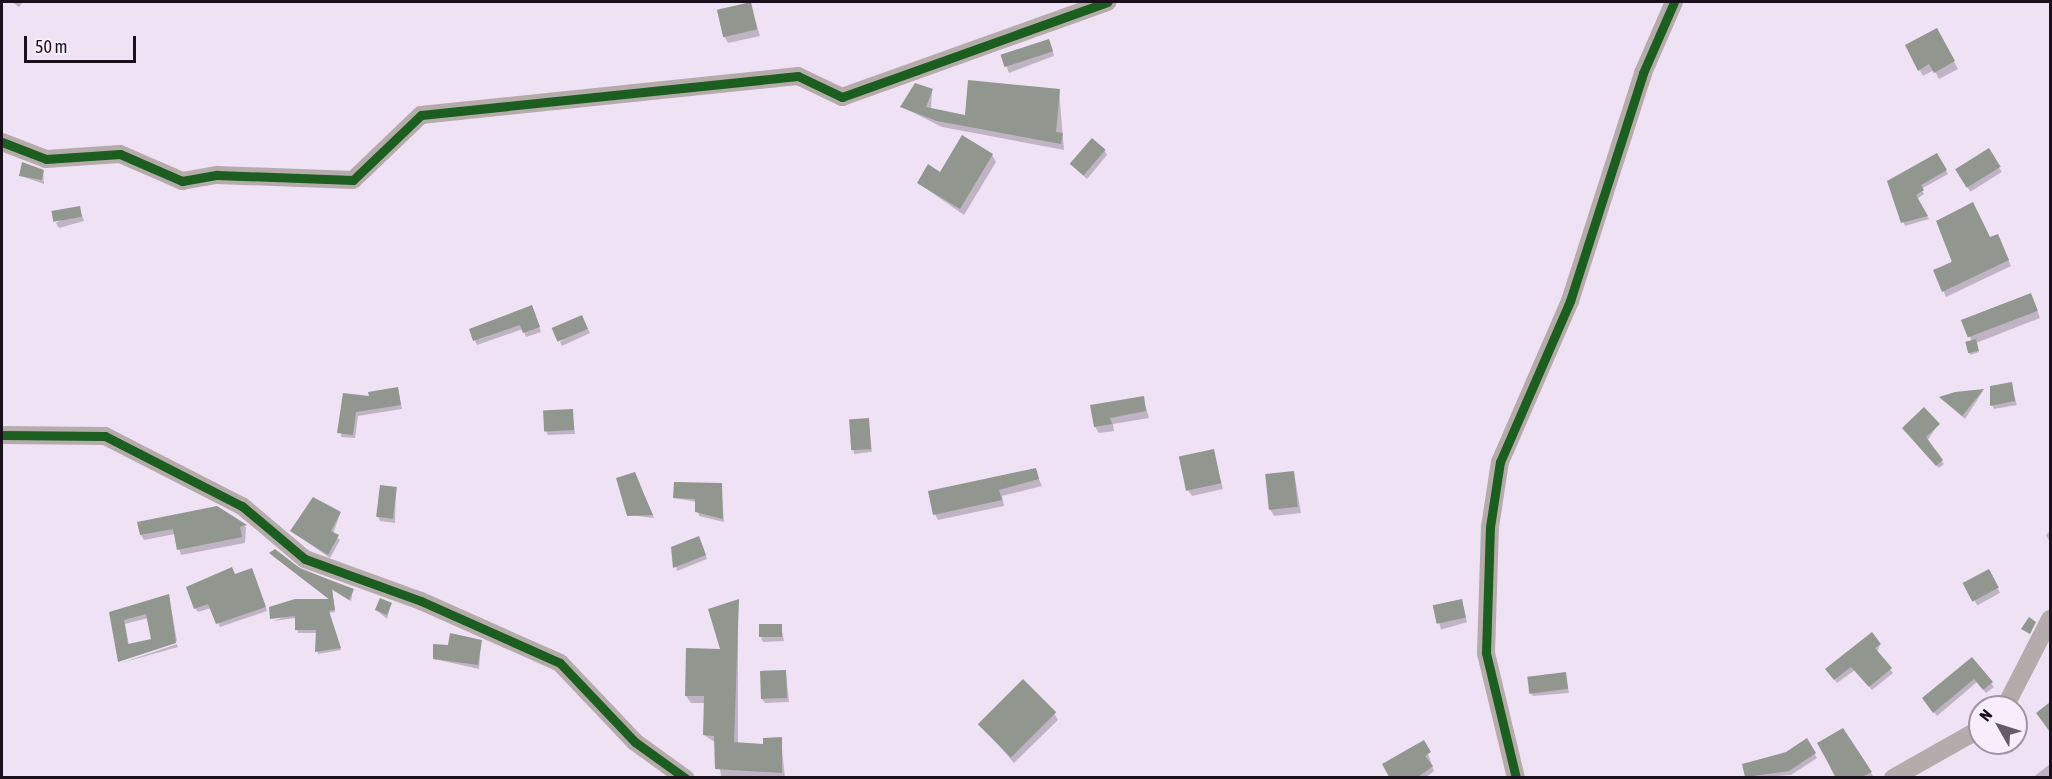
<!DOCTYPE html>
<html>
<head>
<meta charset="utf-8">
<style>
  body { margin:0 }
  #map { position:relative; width:2052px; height:779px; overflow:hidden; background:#f0e2f5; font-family:"Asap Condensed",sans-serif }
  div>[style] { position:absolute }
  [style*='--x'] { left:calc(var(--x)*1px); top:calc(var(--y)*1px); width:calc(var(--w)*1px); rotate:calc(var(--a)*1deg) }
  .shadow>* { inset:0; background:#0003; transform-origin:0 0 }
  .building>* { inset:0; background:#91968e; transform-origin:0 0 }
  .tertiary>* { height:18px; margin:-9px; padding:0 9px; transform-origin:9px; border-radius:9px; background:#b5abaa }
  .cycleway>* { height:9px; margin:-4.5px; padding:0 4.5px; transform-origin:4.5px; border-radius:4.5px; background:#1b5e20 }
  span { translate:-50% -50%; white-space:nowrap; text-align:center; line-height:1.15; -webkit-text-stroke:6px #f8edfb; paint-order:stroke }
  .frame { position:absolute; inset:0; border:3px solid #19101c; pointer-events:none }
  .north { position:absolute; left:1968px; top:695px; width:60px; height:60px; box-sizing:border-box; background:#f8edfb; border:2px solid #9f95a2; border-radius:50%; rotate:309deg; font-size:16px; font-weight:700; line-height:24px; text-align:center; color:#19101c }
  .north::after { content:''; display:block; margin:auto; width:21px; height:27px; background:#645a68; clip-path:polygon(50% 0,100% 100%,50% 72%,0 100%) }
  .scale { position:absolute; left:24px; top:36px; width:112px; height:27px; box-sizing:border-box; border:3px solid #19101c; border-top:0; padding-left:8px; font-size:18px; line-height:21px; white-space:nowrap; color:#19101c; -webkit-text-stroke:4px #f8edfb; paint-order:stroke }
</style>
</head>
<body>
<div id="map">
  <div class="shadow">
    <i style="clip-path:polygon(12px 2px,23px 2px,19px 7px)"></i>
    <i style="clip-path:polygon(750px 3px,760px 36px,728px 43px,724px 36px)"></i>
    <i style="clip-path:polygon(1937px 30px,1958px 69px,1939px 79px,1934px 70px,1923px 76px,1907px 46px)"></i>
    <i style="clip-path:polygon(1051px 45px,1054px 56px,1009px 73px,1003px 58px)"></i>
    <i style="clip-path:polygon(1059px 90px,1064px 150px,942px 127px,902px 107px,932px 91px,931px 110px,966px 116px)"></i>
    <i style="left:1988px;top:150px;width:26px;height:37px;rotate:58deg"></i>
    <i style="clip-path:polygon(1105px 151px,1107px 155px,1087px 179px,1072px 165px)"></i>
    <i style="clip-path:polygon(992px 155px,996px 162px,964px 215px,918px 183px)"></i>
    <i style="clip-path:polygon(1937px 155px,1948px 174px,1921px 189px,1924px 194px,1917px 199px,1929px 219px,1905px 226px,1889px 182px)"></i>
    <i style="clip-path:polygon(43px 171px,44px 184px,21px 176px)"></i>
    <i style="clip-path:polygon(79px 208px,84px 221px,59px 228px,56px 223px)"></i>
    <i style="clip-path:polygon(1990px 239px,2000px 241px,2011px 266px,1946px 297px,1935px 271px)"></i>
    <i style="clip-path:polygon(2034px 301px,2040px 318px,1976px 343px,1979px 352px,1970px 355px,1972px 342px,1963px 321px)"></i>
    <i style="clip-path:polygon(534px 311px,541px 332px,526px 337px,523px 329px,477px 345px,475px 341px,471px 330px)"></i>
    <i style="clip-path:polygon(584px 321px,590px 333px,562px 346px,560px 342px)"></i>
    <i style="clip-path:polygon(2011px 384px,2017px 405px,1994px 409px,1992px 405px)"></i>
    <i style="clip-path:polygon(398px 389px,402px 409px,358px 416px,355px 438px,341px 437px,344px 395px,370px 398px)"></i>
    <i style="clip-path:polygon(1983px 391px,1965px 419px,1941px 398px,1955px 394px)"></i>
    <i style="clip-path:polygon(1143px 397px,1149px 418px,1113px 424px,1114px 431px,1099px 433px,1095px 427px)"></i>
    <i style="clip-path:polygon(572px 410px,575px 434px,548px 435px,546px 431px)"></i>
    <i style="left:868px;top:420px;width:32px;height:18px;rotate:83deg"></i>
    <i style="clip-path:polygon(1938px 425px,1927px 441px,1944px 464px,1939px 468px,1906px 432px)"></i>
    <i style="clip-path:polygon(1213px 451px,1223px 489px,1192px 496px,1188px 490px)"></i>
    <i style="clip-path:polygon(1035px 470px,1042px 486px,1002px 496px,1004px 506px,938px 520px,935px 514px)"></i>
    <i style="clip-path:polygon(1294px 473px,1301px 513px,1274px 516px,1270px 509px)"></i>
    <i style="clip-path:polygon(636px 478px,654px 518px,629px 515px)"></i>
    <i style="clip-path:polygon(721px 485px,724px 522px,699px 516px,697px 502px,675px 498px)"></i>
    <i style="clip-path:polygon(396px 488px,395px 523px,380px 521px,378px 517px)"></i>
    <i style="clip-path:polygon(217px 508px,246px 527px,245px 543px,181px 555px,175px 534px,144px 540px,141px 535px)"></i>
    <i style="clip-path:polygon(340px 514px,333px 534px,340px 540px,330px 558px,291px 531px)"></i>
    <i style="clip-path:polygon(2050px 531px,2050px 542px,2046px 535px)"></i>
    <i style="clip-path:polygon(701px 542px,707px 559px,677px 571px,673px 548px)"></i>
    <i style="clip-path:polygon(273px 556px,353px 590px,351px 601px,332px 590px,335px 612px,329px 613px,341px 650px,318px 654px,317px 633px,298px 633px,296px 618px,273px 621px,331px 601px)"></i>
    <i style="left:1988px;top:571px;width:25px;height:26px;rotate:61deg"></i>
    <i style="clip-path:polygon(254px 574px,267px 611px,220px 627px,211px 608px,198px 612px,195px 608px,235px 576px)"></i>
    <i style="clip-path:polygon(evenodd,169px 595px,177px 641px,120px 660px,111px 613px,169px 595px,148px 618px,153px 640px,129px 645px,125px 624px,148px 618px)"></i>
    <i style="clip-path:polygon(738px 601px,738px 744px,764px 746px,781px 739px,785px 778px,721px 776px,716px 743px,704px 735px,705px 703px,691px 703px,686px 696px,722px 650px)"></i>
    <i style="left:1461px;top:601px;width:22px;height:27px;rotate:74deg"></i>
    <i style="clip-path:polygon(391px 604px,387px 619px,375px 609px)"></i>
    <i style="clip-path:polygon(781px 625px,784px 641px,763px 642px,761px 638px)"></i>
    <i style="clip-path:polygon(481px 642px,479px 669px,434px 659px,450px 646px)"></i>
    <i style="clip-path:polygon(177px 644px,178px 647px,121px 663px)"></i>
    <i style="clip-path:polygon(1880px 644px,1877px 653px,1893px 673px,1872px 690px,1855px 670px,1837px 683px,1830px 673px)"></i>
    <i style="clip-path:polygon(1972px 659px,1994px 687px,1986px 693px,1977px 682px,1937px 716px,1928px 705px)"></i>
    <i style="clip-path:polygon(786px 672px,789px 702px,765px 703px,762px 699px)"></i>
    <i style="clip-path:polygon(1565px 674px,1569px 693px,1533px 696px,1530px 692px)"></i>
    <i style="clip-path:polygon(1054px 713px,1058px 720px,1014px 763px,980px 724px)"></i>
    <i style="clip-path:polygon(1843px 730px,1873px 776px,1835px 778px,1819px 743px)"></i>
    <i style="clip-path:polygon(1806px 740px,1817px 758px,1791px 775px,1747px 778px,1744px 765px,1787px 753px)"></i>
    <i style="clip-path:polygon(1424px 742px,1434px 771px,1425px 778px,1391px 778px,1384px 764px)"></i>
    <i style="clip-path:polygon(2050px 764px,2050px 778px,2032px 778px)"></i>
  </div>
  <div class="building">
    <i style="left:751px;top:2px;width:28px;height:35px;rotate:77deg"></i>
    <i style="clip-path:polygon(1937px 28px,1955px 61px,1934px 73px,1929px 64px,1918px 71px,1905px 45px)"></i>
    <i style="left:1049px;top:39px;width:13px;height:51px;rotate:72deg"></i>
    <i style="clip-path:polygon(968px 80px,1060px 89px,1056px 132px,1063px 133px,1061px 144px,937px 121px,900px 107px,915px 83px,933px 89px,926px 107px,965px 115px)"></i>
    <i style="clip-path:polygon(962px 135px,993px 154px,960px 209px,917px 183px,928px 164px,940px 172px)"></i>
    <i style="left:1092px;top:138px;width:18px;height:34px;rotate:41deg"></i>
    <i style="left:1989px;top:148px;width:22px;height:40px;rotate:58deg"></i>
    <i style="clip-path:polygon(1937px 153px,1947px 170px,1921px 185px,1924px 190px,1916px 195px,1928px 216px,1901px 223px,1887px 181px)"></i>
    <i style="clip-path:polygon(22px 162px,44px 170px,42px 180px,19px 176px)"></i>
    <i style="clip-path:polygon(1973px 202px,1990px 237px,1998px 234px,2009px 260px,1942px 292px,1933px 270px,1952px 262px,1936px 221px)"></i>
    <i style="left:80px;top:206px;width:11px;height:29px;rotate:80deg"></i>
    <i style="left:2031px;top:293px;width:19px;height:75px;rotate:69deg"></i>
    <i style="clip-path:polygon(532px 305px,540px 327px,523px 333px,520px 325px,473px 341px,469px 329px)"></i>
    <i style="left:582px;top:315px;width:15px;height:33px;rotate:67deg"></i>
    <i style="left:1976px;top:339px;width:12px;height:11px;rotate:76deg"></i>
    <i style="clip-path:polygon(2012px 382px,2015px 401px,1990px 406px,1990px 386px)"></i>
    <i style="clip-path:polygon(398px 387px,401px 405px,356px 412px,353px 435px,337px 433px,343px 393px,369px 396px,368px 392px)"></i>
    <i style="clip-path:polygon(1984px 389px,1962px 416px,1939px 397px,1955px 392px)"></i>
    <i style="clip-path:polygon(1144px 396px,1146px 411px,1110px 418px,1112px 424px,1094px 427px,1090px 405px)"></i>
    <i style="clip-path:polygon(1924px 407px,1940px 424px,1926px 437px,1943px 460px,1936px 466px,1902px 428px)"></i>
    <i style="left:573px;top:409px;width:21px;height:30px;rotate:87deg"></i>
    <i style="left:869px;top:418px;width:31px;height:20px;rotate:86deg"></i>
    <i style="left:1214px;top:449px;width:35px;height:36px;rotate:78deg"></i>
    <i style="clip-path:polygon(1036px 468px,1039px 479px,999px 490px,1002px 500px,933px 515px,928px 491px)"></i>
    <i style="left:1294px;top:471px;width:36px;height:29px;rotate:84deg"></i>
    <i style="clip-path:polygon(635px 472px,644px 494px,653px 515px,627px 516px,616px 478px)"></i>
    <i style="clip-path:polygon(674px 482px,722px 483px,723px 519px,695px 512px,695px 499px,673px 498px)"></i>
    <i style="left:380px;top:485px;width:17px;height:32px;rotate:7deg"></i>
    <i style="clip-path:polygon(313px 497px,341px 512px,331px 531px,339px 535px,328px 555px,290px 531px)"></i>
    <i style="clip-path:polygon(217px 506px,247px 525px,240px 527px,242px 537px,177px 550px,173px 529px,140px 535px,137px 522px)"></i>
    <i style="clip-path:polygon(699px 536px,706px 555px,673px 568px,671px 547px)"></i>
    <i style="clip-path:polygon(275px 549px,301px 569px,354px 589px,349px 600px,332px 589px,335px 610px,329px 611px,341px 648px,315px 652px,316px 630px,295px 630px,295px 616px,270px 619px,269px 607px,295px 599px,329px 599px,269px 553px)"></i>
    <i style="clip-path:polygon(232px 567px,235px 574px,252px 568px,266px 607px,216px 624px,208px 604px,194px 609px,186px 587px)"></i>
    <i style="left:1989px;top:569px;width:21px;height:30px;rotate:62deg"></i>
    <i style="clip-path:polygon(evenodd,169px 594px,176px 643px,118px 662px,109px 612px,169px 594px,146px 614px,151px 639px,128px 644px,124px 620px,146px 614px)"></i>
    <i style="left:380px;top:598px;width:13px;height:13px;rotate:23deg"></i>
    <i style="clip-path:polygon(739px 599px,734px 742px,763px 744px,763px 738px,782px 737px,782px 773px,715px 769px,714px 736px,703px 735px,704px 696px,685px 696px,686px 648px,720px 649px,708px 609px)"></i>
    <i style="left:1462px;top:599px;width:19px;height:30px;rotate:78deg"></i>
    <i style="clip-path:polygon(2029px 617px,2036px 622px,2030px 634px,2021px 629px)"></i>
    <i style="left:782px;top:624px;width:13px;height:23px;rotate:90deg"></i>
    <i style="clip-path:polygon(1872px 632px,1881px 644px,1875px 648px,1892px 668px,1869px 687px,1851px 667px,1834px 680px,1825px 669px)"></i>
    <i style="clip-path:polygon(450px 633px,482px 640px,478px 665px,433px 659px,433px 644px,448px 645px)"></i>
    <i style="clip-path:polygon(1972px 657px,1993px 682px,1983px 690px,1974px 679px,1933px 713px,1922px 698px)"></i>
    <i style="left:786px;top:670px;width:28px;height:26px;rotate:88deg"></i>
    <i style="left:1566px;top:672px;width:17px;height:39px;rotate:83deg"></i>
    <i style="left:1023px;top:679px;width:47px;height:64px;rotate:45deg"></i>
    <i style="clip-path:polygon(2050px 702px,2050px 732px,2036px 713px)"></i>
    <i style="clip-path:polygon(1843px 728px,1872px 772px,1862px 777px,1836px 777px,1817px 743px)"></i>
    <i style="clip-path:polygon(1807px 738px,1816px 753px,1789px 771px,1745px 777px,1742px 764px,1786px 752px)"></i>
    <i style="clip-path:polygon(1424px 740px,1431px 752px,1425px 756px,1433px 766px,1418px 777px,1389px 777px,1382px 764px)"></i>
  </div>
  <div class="tertiary">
    <i style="--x:2;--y:142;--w:47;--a:21.1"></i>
    <i style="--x:46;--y:159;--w:74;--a:-3.9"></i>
    <i style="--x:120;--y:154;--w:68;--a:23.5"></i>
    <i style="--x:182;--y:181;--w:36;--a:-10"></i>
    <i style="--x:217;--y:175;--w:136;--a:2.1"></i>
    <i style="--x:353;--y:180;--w:94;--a:-43.7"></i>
    <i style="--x:421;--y:115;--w:379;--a:-5.9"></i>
    <i style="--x:798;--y:76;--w:49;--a:25.5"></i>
    <i style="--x:842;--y:97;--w:282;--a:-19.7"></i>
    <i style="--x:2;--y:435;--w:103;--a:0.6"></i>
    <i style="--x:105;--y:436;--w:154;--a:27.1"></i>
    <i style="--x:242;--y:506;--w:82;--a:40.1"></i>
    <i style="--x:305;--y:559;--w:123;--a:19.9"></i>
    <i style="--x:421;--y:601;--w:152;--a:24"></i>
    <i style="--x:560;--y:663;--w:109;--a:46.5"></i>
    <i style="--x:635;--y:742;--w:62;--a:35.8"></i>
    <i style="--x:2005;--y:707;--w:99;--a:-62.9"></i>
    <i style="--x:1516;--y:778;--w:129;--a:-103.5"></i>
    <i style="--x:1486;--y:653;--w:126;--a:-88.2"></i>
    <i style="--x:1490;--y:527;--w:66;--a:-81.3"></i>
    <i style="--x:1500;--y:462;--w:176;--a:-66.5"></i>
    <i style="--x:1570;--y:301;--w:239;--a:-72.2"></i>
    <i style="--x:1643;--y:73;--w:77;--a:-66.4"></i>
    <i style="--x:1893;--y:778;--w:100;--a:-29.4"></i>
  </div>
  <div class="cycleway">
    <i style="--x:2;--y:142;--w:47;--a:21.1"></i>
    <i style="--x:46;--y:159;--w:74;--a:-3.9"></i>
    <i style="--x:120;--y:154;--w:68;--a:23.5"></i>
    <i style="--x:182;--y:181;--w:36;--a:-10"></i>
    <i style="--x:217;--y:175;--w:136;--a:2.1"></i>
    <i style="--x:353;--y:180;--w:94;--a:-43.7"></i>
    <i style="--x:421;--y:115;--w:379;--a:-5.9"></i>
    <i style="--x:798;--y:76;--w:49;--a:25.5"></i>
    <i style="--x:842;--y:97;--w:282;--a:-19.7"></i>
    <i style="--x:2;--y:435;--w:103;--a:0.6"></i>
    <i style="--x:105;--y:436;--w:154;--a:27.1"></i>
    <i style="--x:242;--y:506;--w:82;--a:40.1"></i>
    <i style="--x:305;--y:559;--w:123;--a:19.9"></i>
    <i style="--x:421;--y:601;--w:152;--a:24"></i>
    <i style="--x:560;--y:663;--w:109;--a:46.5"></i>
    <i style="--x:635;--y:742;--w:62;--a:35.8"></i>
    <i style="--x:1516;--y:778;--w:129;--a:-103.5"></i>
    <i style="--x:1486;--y:653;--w:126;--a:-88.2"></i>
    <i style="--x:1490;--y:527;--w:66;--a:-81.3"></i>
    <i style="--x:1500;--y:462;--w:176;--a:-66.5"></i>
    <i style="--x:1570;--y:301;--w:239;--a:-72.2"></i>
    <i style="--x:1643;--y:73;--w:77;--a:-66.4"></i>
  </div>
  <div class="frame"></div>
  <div class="north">N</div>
  <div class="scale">50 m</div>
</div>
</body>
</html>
